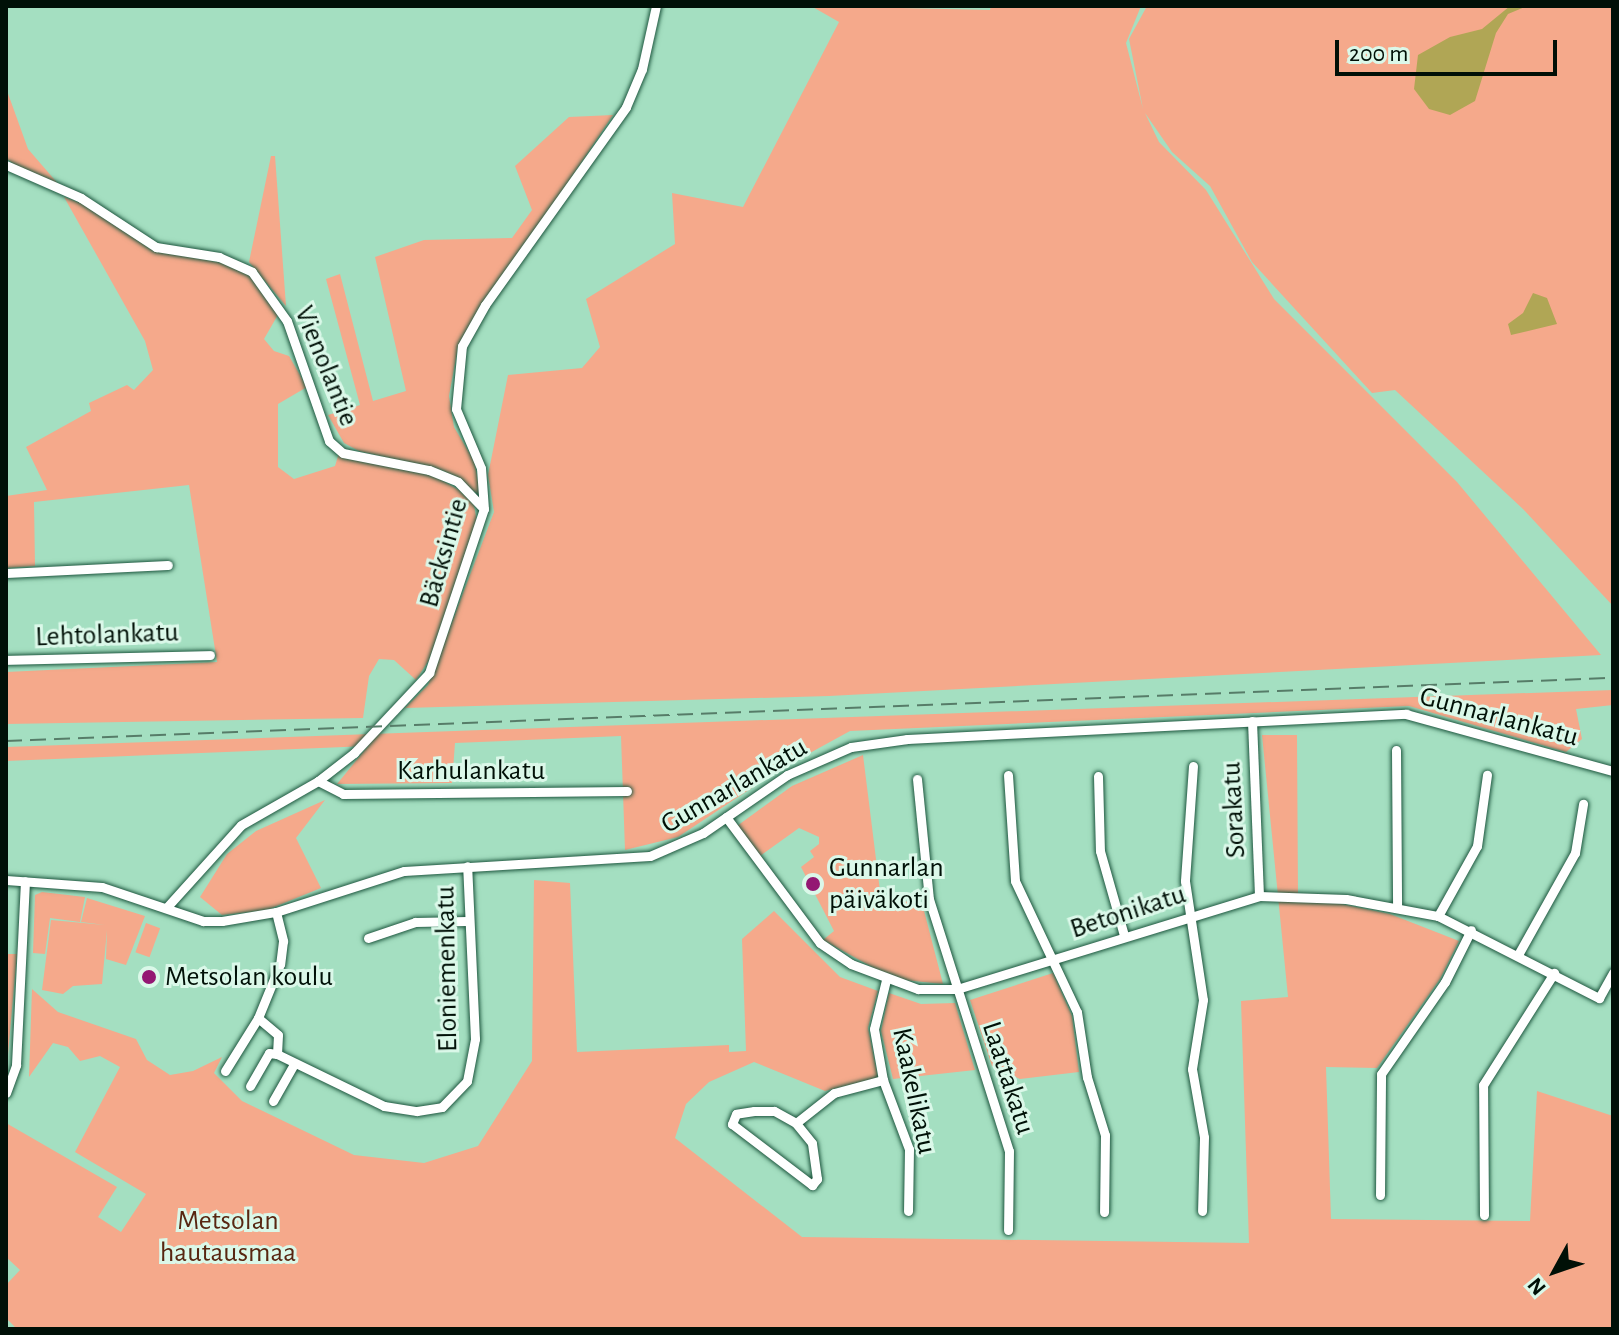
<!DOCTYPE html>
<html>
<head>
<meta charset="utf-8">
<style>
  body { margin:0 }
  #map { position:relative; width:1619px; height:1335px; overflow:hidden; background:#a4dfc1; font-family:"Alegreya Sans",sans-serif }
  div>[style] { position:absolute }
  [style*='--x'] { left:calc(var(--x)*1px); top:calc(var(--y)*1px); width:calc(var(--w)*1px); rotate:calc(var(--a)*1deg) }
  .green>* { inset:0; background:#f5a98b; transform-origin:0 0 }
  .water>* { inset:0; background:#b0a655 }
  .roads { filter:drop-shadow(0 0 2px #1e573f) drop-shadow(0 0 2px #1e573f) }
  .minor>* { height:9px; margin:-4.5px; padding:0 4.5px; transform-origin:4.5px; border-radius:4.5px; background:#fff }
  .rail>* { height:2px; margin-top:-1px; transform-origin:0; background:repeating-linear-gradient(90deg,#567c68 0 16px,transparent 0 24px) }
  .dots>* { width:22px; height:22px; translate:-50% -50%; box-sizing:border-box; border:4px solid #dbf8e9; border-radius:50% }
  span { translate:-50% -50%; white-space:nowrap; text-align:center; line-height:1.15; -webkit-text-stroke:6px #dbf8e9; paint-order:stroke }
  .street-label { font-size:28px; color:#001007 }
  .poi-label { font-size:28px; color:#001007 }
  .left { translate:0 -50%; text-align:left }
  .park-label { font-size:28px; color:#582611 }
  .frame { position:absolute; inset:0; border:8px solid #001007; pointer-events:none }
  .north { position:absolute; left:1515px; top:1231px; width:80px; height:80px; -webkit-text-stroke:6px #dbf8e9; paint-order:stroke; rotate:230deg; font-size:22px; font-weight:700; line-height:32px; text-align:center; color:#001007 }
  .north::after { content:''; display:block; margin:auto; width:28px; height:36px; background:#001007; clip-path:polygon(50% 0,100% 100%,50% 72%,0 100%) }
  .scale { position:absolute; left:1335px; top:40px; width:222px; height:36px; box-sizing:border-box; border:4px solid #001007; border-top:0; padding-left:10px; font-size:24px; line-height:28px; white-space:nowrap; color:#001007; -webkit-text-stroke:6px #dbf8e9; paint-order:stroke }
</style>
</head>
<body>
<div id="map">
  <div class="green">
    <i style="clip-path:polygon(811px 6px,990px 10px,991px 6px,1141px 6px,1126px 43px,1143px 109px,1129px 39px,1147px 6px,1613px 6px,1613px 606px,1523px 509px,1395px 390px,1372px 393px,1252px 262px,1210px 186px,1172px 152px,1145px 113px,1159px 142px,1206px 190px,1274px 299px,1457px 482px,1601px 655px,829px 696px,405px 708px,428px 685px,494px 512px,488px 475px,508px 375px,582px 368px,600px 347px,586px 299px,675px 244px,672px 193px,743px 207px,839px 22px)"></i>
    <i style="clip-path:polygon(6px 88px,28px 149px,60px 186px,25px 173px,6px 158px)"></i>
    <i style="clip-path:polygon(613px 115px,458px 347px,449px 396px,454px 427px,474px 461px,481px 496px,444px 471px,359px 451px,344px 443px,328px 415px,360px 405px,326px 279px,340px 274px,373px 401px,406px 391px,375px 257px,424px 240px,512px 238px,532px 210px,515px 166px,569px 117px)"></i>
    <i style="clip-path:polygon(271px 156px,275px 156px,286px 306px,249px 262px)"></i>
    <i style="clip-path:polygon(64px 197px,86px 205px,152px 250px,222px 263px,252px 276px,279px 313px,264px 339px,274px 351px,289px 356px,307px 387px,278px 404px,278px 467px,294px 479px,335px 466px,339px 453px,429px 473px,459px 490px,474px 505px,477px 522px,429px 660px,416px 680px,394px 660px,379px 659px,369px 676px,363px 718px,6px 724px,6px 672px,217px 662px,189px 485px,34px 502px,35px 566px,6px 568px,6px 496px,47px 490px,26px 447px,91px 411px,89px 403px,127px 385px,134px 390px,153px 370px,145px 341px)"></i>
    <i style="clip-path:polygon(1613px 690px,1613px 705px,1576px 709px,1582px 739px,1566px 752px,1409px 706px,850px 731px,777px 771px,678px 837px,625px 850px,621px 736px,455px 743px,452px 783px,337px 784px,368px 746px,6px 761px,6px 747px)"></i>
    <i style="clip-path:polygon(1262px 735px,1297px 735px,1298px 895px,1390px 914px,1459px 941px,1440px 979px,1377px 1068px,1326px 1067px,1331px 1219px,1530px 1221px,1537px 1091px,1613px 1116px,1613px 1329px,17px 1329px,6px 1318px,6px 1285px,20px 1270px,6px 1257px,6px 1123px,117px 1187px,98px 1217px,121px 1232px,146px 1194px,75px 1152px,120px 1067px,100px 1056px,80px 1061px,68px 1047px,53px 1043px,29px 1077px,32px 989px,58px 1012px,136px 1039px,147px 1060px,170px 1075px,193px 1071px,222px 1057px,214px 1073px,242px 1101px,354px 1155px,424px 1163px,478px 1146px,532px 1061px,534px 880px,570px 883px,577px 1052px,729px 1045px,729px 1052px,746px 1051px,742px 939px,774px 911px,840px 977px,878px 991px,868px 1028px,878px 1078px,825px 1091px,754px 1062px,709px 1082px,686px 1104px,675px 1138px,802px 1237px,1249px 1243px,1241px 1001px,1288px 997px)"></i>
    <i style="clip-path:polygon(863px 755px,881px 899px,922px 903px,943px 984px,894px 979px,823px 940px,834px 931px,801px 867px,814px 857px,810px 851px,819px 844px,819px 837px,799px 828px,760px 856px,737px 826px,792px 786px)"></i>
    <i style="clip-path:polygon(325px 800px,296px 838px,321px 888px,267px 910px,222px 915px,200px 897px,227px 854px,256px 831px)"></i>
    <i style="clip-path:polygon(42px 892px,85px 897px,80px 922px,50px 918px,45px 954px,33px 953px,35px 895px)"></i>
    <i style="clip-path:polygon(87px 898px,145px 916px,126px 965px,106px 959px,107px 930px,102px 984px,73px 986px,63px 994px,42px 990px,51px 920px,105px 925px,81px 922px)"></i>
    <i style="left:146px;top:923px;width:15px;height:31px;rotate:20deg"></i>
    <i style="clip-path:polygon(6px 954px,17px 954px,6px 1077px)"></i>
    <i style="clip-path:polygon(1053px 973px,1072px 1016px,1079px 1072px,1020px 1079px,992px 1066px,970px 1000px)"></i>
    <i style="clip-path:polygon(889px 993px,921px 1004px,955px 1003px,975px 1070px,893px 1079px,881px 1031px)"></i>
  </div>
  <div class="water">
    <i style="clip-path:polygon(1510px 6px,1527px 6px,1508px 14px,1496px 33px,1475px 101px,1450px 115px,1429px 109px,1414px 89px,1418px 55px,1450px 37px,1482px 29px)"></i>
    <i style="clip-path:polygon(1533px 293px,1547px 298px,1557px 324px,1511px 335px,1508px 324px,1523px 313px)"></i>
  </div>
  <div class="roads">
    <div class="minor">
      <i style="--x:6;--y:165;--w:82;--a:23.7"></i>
      <i style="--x:81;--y:198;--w:90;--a:33.2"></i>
      <i style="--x:156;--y:247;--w:64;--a:9"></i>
      <i style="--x:219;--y:257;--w:36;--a:24"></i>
      <i style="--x:252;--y:272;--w:60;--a:54.5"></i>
      <i style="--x:287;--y:321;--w:127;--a:70.7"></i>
      <i style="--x:329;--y:441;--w:18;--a:41"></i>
      <i style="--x:343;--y:453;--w:88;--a:11.2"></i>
      <i style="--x:429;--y:470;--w:31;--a:22"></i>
      <i style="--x:458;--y:482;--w:37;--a:46"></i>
      <i style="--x:6;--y:573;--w:162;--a:-2.8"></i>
      <i style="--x:6;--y:660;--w:204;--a:-1.4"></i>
      <i style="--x:1252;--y:721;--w:175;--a:87.7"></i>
      <i style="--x:1396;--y:750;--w:155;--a:89.6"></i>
      <i style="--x:1193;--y:766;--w:115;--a:94"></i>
      <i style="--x:1185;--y:881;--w:120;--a:81.4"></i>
      <i style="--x:1203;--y:1000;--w:70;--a:99.1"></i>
      <i style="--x:1192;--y:1069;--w:69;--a:80"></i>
      <i style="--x:1204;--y:1137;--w:74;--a:91.5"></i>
      <i style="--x:1008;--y:775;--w:106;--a:86.2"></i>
      <i style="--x:1015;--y:881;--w:145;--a:64.7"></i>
      <i style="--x:1077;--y:1012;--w:66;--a:81.3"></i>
      <i style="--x:1087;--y:1077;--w:61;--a:72.8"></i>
      <i style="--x:1105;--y:1135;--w:77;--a:90.7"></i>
      <i style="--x:1098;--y:776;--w:75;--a:88.5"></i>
      <i style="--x:1100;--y:851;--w:87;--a:74.1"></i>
      <i style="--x:917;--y:779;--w:121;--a:84.3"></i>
      <i style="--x:929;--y:899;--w:264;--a:72.4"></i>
      <i style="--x:1009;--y:1151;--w:79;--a:90.7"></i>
      <i style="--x:318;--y:781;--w:28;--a:27"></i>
      <i style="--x:343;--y:794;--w:284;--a:-0.6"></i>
      <i style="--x:726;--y:817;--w:157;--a:53.3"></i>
      <i style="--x:820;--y:943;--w:37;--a:34"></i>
      <i style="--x:851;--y:964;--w:72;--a:20.5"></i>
      <i style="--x:918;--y:989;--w:39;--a:0"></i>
      <i style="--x:957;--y:989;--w:316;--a:-17.1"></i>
      <i style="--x:1259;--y:896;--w:87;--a:2"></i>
      <i style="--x:1346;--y:899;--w:94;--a:10.5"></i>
      <i style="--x:1438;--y:916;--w:181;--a:27"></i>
      <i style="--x:1599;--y:998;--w:29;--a:-61"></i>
      <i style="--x:6;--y:880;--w:96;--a:4.2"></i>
      <i style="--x:102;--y:887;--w:107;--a:18.6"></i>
      <i style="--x:203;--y:921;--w:19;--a:0"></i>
      <i style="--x:222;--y:921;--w:55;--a:-9.5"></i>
      <i style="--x:276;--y:912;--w:134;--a:-17.8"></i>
      <i style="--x:404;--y:871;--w:246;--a:-3.5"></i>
      <i style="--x:650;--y:856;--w:58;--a:-23.5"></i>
      <i style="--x:703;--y:833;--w:102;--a:-34.6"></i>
      <i style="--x:787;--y:775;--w:70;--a:-23.6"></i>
      <i style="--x:851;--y:747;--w:57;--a:-8.1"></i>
      <i style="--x:907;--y:739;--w:500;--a:-2.9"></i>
      <i style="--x:1406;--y:714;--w:215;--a:15.4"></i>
      <i style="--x:167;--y:907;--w:110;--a:-47.9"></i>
      <i style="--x:241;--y:825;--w:89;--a:-29.7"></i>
      <i style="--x:318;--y:781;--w:46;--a:-37.9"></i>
      <i style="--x:354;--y:753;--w:110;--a:-46.8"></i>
      <i style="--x:429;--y:673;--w:173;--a:-71.5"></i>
      <i style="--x:484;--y:509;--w:41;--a:-94.2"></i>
      <i style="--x:481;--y:468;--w:64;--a:-113"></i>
      <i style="--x:456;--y:409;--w:63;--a:-84.6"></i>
      <i style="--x:462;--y:346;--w:47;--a:-60.7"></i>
      <i style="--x:485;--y:305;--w:243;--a:-54.5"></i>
      <i style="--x:626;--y:107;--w:41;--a:-67.2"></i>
      <i style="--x:642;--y:69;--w:65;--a:-77.5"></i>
      <i style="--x:276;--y:912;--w:30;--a:76"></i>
      <i style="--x:283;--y:941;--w:23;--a:97"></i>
      <i style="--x:280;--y:964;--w:58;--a:112.2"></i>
      <i style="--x:258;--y:1018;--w:26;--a:40"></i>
      <i style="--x:278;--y:1035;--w:19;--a:93"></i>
      <i style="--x:277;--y:1054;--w:119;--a:25.9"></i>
      <i style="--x:384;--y:1106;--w:33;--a:9"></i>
      <i style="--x:417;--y:1111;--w:25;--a:-9"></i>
      <i style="--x:442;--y:1107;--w:36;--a:-46"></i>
      <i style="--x:467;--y:1081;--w:43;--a:-79.2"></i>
      <i style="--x:475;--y:1039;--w:173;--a:-92.6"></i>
      <i style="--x:1438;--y:916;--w:80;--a:-60.9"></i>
      <i style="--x:1477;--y:846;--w:72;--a:-82"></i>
      <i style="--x:368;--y:938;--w:50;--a:-18.8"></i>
      <i style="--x:415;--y:922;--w:52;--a:-1.1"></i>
      <i style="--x:1519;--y:953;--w:115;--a:-60.8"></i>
      <i style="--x:1575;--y:853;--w:50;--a:-80.7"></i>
      <i style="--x:886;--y:980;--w:50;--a:103.8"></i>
      <i style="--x:874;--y:1029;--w:52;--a:80"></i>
      <i style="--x:883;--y:1080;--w:74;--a:69.4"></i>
      <i style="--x:909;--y:1149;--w:62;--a:90.9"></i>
      <i style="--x:225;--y:1071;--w:62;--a:-58.1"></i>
      <i style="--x:250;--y:1086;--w:38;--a:-60"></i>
      <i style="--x:269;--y:1053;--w:8;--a:7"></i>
      <i style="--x:6;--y:1093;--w:30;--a:-70"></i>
      <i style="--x:16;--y:1065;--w:184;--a:-87.2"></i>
      <i style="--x:273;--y:1101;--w:43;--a:-60.4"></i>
      <i style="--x:796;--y:1123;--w:25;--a:-151"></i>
      <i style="--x:774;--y:1111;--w:20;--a:180"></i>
      <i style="--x:754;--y:1111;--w:18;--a:171"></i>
      <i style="--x:736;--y:1114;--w:11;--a:112"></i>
      <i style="--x:732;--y:1124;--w:101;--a:37.3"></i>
      <i style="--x:812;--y:1185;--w:8;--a:-50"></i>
      <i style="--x:817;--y:1179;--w:36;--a:-98"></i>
      <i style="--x:812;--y:1143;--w:26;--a:-129"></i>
      <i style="--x:796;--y:1123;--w:48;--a:-38.3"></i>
      <i style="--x:834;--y:1093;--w:51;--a:-14.9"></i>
      <i style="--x:1380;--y:1195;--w:121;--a:-89.5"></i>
      <i style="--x:1381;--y:1074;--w:112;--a:-55.2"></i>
      <i style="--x:1445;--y:982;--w:58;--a:-63.4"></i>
      <i style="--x:1484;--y:1215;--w:130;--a:-90.4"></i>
      <i style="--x:1483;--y:1085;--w:133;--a:-57.6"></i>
    </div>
  </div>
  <div class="rail">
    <i style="--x:6;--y:741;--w:1608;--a:-2.25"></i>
  </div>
  <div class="dots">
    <i style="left:813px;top:884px;background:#941873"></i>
    <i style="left:149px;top:977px;background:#941873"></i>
  </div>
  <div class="street-label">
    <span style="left:326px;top:366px;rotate:68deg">Vienolantie</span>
    <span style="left:444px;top:553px;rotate:-74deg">Bäcksintie</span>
    <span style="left:107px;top:635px;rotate:-2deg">Lehtolankatu</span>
    <span style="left:1499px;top:717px;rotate:15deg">Gunnarlankatu</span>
    <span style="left:471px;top:771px">Karhulankatu</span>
    <span style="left:734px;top:786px;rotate:-30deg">Gunnarlankatu</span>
    <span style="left:1234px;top:810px;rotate:-93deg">Sorakatu</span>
    <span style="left:1128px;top:912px;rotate:-18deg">Betonikatu</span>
    <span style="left:447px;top:969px;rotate:-91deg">Eloniemenkatu</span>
    <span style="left:1008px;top:1078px;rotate:72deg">Laattakatu</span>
    <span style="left:914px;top:1091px;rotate:78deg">Kaakelikatu</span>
  </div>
  <div class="poi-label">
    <span class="left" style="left:829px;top:884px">Gunnarlan<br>päiväkoti</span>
    <span class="left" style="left:165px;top:977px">Metsolan koulu</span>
  </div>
  <div class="park-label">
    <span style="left:228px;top:1237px">Metsolan<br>hautausmaa</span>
  </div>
  <div class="frame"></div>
  <div class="north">N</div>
  <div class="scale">200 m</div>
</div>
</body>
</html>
